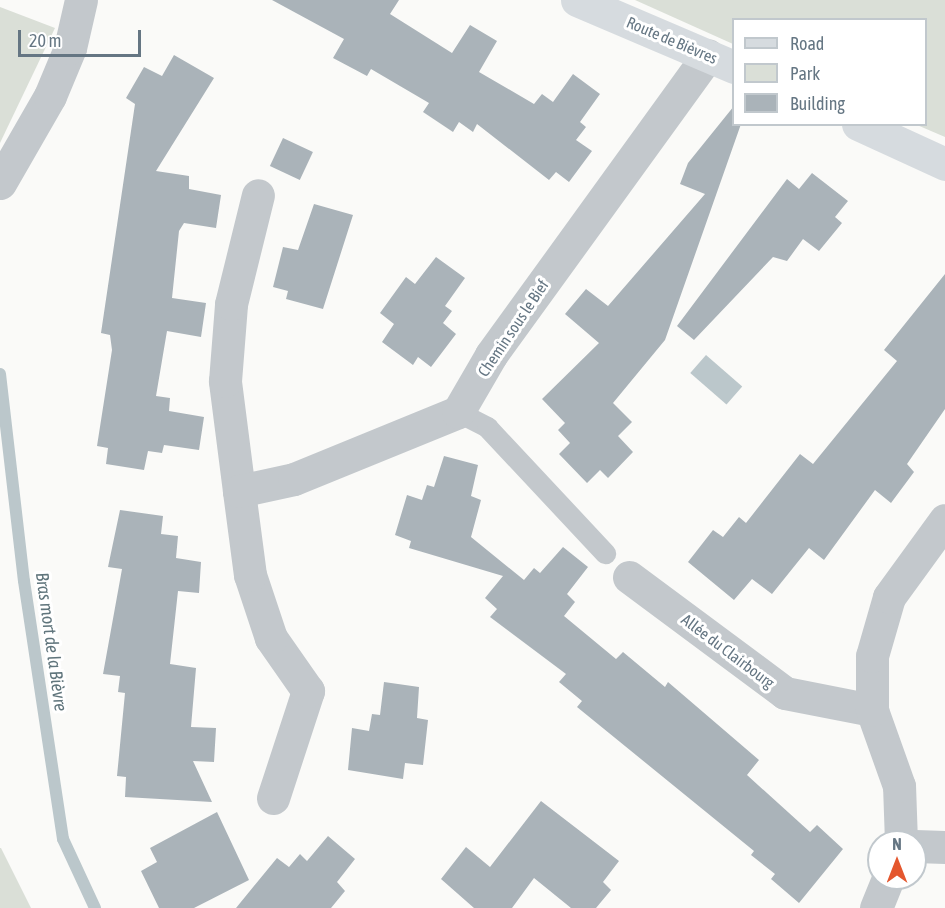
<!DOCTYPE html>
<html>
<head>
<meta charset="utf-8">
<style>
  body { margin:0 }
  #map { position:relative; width:945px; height:908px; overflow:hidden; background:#fafaf8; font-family:"Asap Condensed",sans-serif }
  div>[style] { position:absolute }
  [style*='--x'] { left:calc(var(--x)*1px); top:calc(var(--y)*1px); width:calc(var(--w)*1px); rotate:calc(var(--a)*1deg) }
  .green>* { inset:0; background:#dadfd7 }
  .water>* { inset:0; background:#bbc7cb; transform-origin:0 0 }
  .stream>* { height:12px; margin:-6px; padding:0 6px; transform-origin:6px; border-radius:6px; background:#bbc7cb }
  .building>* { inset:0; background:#aab3b9; transform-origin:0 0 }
  .lane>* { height:21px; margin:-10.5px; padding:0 10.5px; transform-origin:10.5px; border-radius:10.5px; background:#c3c8cc }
  .street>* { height:33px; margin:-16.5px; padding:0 16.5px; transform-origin:16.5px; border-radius:16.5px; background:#c3c8cc }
  .secondary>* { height:33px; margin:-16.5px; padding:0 16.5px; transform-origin:16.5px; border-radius:16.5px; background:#d6dbdf }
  span { translate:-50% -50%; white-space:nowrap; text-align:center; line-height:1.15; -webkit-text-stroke:6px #fff; paint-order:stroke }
  .street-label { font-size:16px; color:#657683 }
  .water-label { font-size:18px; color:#60757c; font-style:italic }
  .legend { position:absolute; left:732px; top:18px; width:195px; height:108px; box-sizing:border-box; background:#fff; border:2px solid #c1c8cd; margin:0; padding:8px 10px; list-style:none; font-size:18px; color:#657683 }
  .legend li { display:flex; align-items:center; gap:12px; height:30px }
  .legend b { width:30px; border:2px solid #c1c8cd }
  .north { position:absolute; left:867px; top:830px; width:60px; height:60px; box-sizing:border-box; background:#fff; border:2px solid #c1c8cd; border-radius:50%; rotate:0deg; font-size:16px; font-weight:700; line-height:24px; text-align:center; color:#657683 }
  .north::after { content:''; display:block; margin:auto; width:21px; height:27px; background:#e4572e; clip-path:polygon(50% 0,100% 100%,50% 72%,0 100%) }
  .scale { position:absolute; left:18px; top:30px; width:123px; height:27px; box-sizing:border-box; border:3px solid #657683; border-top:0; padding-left:8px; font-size:18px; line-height:21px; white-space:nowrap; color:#657683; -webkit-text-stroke:4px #fff; paint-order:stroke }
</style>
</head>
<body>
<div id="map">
  <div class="green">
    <i style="clip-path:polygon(635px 0,945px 0,945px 137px,917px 125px,926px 124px,926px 20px,734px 20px,733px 44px)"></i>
    <i style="clip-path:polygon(0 7px,55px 28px,0 143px)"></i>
    <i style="clip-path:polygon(0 848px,1px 848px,31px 908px,0 908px)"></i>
  </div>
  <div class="water">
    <i style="left:706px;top:355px;width:48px;height:24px;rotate:41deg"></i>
  </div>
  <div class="stream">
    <i style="--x:0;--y:374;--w:208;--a:83.4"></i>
    <i style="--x:24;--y:581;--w:261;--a:81.4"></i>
    <i style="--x:63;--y:839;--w:76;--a:65.1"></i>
  </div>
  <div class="building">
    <i style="clip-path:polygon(272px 0,399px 0,390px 14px,452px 53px,470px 25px,497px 41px,479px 72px,534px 104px,542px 94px,553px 102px,573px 74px,600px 94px,580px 122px,586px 127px,576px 140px,592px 151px,569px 182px,556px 172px,549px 180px,477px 124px,473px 132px,459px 122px,453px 132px,423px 112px,429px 103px,371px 69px,367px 76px,333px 58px,344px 39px)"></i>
    <i style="clip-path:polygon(174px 55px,214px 78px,156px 171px,189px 176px,189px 189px,221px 195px,216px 228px,184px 223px,179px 231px,172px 298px,206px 303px,201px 337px,167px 331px,156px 396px,170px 398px,169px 411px,204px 417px,199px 450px,164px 445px,162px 453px,148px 451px,144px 470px,106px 464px,108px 448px,97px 446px,112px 350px,110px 335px,101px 333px,135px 104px,126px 98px,144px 67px,162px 76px)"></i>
    <i style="clip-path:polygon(734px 106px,734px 124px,741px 124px,665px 340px,613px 403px,632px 422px,618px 436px,633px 452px,608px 478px,600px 470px,587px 483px,559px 454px,570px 443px,558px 430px,565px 423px,542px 399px,599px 343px,565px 314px,586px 289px,608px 306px,705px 194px,680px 184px,688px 163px)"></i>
    <i style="left:283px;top:138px;width:33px;height:31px;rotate:25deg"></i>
    <i style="clip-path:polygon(812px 173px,848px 201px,835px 217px,842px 223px,819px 251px,803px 239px,787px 261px,773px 257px,694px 340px,677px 326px,787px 179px,799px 189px)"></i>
    <i style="clip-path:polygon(314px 204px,353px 215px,323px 309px,286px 299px,288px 291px,273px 287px,283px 247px,298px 250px)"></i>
    <i style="clip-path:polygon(436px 257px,465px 278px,445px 306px,452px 311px,443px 323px,456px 334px,431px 367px,418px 357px,413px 365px,382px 342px,394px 324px,380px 313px,406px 277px,415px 284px)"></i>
    <i style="clip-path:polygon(945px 274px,945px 409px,907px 464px,914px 472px,891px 503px,875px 490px,824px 560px,809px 548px,772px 594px,752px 579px,734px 600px,688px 562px,713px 530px,723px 537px,739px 517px,746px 523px,800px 454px,813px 464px,897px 361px,884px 350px)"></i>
    <i style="clip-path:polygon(444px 456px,478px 465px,471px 496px,481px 500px,471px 537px,524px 580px,534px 568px,540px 573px,563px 547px,588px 567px,567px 594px,575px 602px,564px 616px,616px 659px,623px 652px,665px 687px,668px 682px,759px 760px,747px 775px,810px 832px,817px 825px,843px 849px,799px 903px,771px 879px,775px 874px,751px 855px,754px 851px,577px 707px,582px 701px,559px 682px,566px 674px,490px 617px,497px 609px,485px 598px,503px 576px,409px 548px,411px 541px,395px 535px,407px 495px,422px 500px,427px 485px,434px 487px)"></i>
    <i style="clip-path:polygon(120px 510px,163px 516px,161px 534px,178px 536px,176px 558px,201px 562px,199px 593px,178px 591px,170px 664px,196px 668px,191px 727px,216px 728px,214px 762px,193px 761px,212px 802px,125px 797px,126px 777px,117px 776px,125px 693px,118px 692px,120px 676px,103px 674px,122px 569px,108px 567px)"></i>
    <i style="clip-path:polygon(384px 682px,419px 687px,417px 718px,428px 720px,423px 765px,405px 763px,403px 779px,348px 770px,352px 728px,369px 731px,372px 714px,380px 715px)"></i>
    <i style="clip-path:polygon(541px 801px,619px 861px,603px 882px,611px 890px,596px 908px,571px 908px,534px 878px,512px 908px,474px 908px,441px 879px,466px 847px,490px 867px)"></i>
    <i style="clip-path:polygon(217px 812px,249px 880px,194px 908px,159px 908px,141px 871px,157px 862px,150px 848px)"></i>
    <i style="clip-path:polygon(328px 836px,355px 859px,337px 882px,345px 891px,331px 908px,236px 908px,277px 858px,289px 867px,300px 854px,307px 861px)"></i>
  </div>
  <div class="lane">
    <i style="--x:458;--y:412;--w:33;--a:27"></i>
    <i style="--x:487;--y:427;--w:173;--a:46.9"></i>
  </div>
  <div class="street">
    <i style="--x:0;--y:183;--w:100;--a:-60.1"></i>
    <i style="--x:50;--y:96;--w:52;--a:-67.4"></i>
    <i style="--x:70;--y:48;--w:49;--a:-77.1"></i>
    <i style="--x:239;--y:491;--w:111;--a:-97.3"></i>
    <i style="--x:225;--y:381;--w:77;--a:-85.5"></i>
    <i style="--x:231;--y:304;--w:112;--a:-76.1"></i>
    <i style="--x:629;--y:577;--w:194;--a:36.6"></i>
    <i style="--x:785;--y:693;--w:89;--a:11.1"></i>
    <i style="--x:273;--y:798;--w:113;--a:-71.9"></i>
    <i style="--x:308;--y:691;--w:65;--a:-124.9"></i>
    <i style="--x:271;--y:638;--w:66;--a:-108.4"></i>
    <i style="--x:250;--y:575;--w:85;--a:-97.5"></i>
    <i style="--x:239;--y:491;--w:56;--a:-12.3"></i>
    <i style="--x:294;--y:479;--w:177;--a:-22.2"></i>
    <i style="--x:458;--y:412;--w:66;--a:-59.9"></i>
    <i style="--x:491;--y:355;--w:370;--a:-54.1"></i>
    <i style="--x:901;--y:842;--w:56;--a:-92"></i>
    <i style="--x:899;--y:786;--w:81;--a:-109.6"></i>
    <i style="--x:872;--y:710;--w:54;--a:-90"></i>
    <i style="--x:872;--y:656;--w:61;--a:-73.9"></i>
    <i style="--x:889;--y:597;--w:95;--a:-54"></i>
    <i style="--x:915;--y:846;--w:30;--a:2"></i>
    <i style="--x:876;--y:908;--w:32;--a:-68"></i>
  </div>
  <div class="secondary">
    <i style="--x:577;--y:0;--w:171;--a:23.1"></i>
    <i style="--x:858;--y:124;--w:96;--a:24.7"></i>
  </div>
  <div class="street-label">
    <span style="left:672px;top:40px;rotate:23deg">Route de Bièvres</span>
    <span style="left:513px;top:328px;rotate:-56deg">Chemin sous le Bief</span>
    <span style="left:728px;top:651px;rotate:37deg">Allée du Clairbourg</span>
  </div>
  <div class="water-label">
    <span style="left:51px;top:642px;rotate:82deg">Bras mort de la Bièvre</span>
  </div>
  <ul class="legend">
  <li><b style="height:8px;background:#d6dbdf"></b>Road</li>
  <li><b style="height:16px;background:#dadfd7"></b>Park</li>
  <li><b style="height:16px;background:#aab3b9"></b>Building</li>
  </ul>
  <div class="north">N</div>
  <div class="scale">20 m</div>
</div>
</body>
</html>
